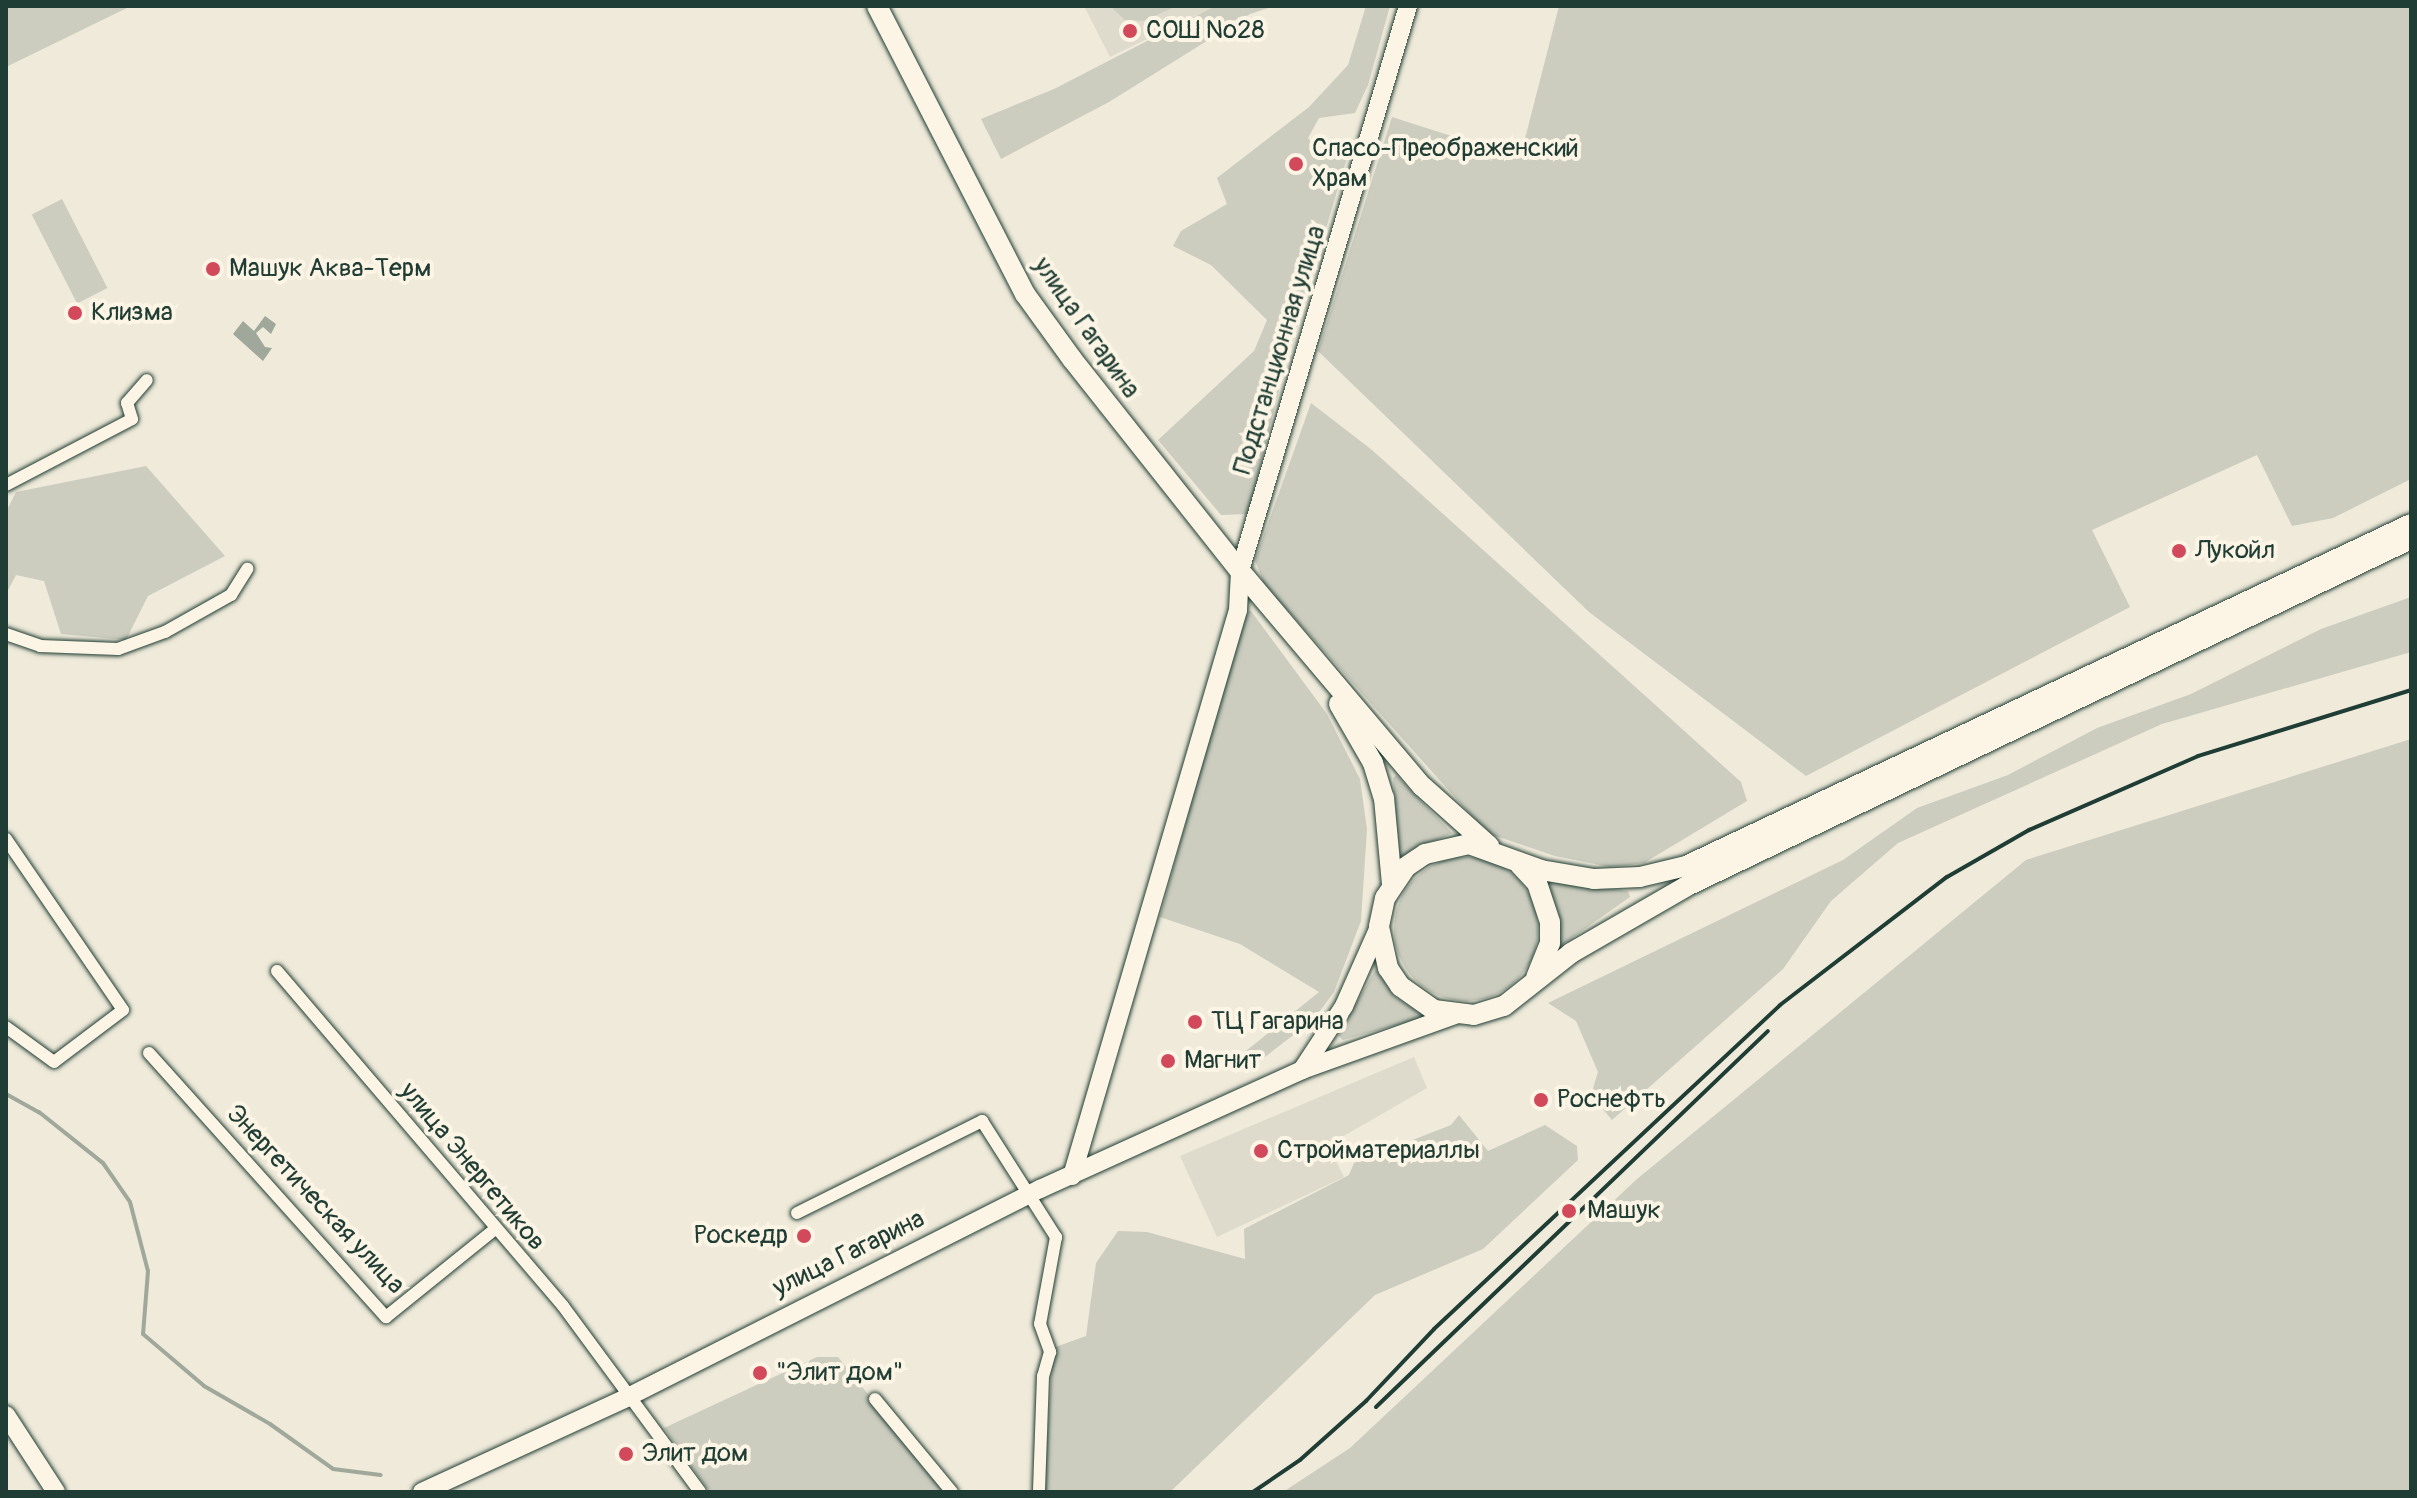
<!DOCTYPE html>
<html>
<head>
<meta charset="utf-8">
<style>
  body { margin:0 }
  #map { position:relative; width:2417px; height:1498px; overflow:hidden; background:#efeada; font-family:Pangolin,sans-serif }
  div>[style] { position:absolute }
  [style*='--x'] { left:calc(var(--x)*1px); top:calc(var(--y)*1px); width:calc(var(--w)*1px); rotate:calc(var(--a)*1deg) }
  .built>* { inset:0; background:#dedbcc }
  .green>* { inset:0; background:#cccdbf; transform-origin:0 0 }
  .round { border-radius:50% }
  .water>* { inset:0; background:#9fa89a }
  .stream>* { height:4px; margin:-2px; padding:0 2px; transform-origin:2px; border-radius:2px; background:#9fa89a }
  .roads { filter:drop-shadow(0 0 2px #1f3d34) drop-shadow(0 0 2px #1f3d34) }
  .street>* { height:12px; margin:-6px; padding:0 6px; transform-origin:6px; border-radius:6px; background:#fcf5e5 }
  .secondary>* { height:18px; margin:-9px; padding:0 9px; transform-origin:9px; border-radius:9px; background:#fcf5e5 }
  .primary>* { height:20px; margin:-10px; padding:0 10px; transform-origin:10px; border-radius:10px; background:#fcf5e5 }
  .rail>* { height:4px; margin:-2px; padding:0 2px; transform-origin:2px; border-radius:2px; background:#1f3d34 }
  .dots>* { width:22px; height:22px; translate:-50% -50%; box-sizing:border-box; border:4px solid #fcf5e5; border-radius:50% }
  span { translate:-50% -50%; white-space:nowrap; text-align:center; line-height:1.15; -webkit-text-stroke:8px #fcf5e5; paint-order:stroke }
  .poi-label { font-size:26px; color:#1f3d34 }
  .left { translate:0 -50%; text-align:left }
  .right { translate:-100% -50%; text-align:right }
  .street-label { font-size:26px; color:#1f3d34 }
  .frame { position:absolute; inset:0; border:8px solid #1f3d34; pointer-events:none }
</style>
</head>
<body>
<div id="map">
  <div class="built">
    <i style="clip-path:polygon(1084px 6px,1215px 6px,1110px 57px)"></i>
    <i style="clip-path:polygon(1414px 1057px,1427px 1088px,1328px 1145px,1344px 1177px,1217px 1237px,1180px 1156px)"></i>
  </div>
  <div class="green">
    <i style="clip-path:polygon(6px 6px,131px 6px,6px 67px)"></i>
    <i style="clip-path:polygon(1110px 6px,1177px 6px,1143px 21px,1125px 20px)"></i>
    <i style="clip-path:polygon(1215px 6px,1274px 6px,1250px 14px,1109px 102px,1001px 159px,981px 119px,1054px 89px)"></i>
    <i style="clip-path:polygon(1366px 6px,1390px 6px,1368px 85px,1355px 113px,1319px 118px,1308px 138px,1317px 150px,1348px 154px,1282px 377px,1249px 514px,1221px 515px,1158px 440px,1254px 351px,1267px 320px,1211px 265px,1173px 246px,1181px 231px,1227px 204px,1217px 178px,1309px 107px,1348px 65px)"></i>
    <i style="clip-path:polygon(1559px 6px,2411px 6px,2411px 479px,2333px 518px,2292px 526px,2257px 455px,2092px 530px,2130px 607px,1806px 776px,1589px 612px,1318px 351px,1392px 117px,1520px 158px)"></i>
    <i style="left:62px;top:199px;width:100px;height:34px;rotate:63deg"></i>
    <i style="clip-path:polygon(1311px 403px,1372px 450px,1741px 782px,1747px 801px,1644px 863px,1610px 867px,1555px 856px,1487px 833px,1264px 584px,1255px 560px)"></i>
    <i style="clip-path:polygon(146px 466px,225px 556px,148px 596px,126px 640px,61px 634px,44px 581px,16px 575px,6px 594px,6px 512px,16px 492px)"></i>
    <i style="clip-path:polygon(2411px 597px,2411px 652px,2162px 724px,1898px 843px,1831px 901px,1783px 969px,1612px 1120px,1591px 1095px,1598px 1072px,1576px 1021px,1548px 1003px,1843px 860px,1917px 808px,2008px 775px,2097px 728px,2191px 694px,2321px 629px)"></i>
    <i style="clip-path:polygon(1244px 610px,1251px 611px,1327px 714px,1360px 779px,1367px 829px,1361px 921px,1334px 992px,1314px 1019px,1252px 1067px,1241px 1055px,1319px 992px,1240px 944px,1160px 917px)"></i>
    <i style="clip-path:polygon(2411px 739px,2411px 1492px,1283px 1492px,1350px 1448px,1637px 1179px,2026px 860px)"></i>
    <i style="clip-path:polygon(1396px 775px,1452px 833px,1400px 857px,1393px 778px)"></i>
    <i class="round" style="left:1394px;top:857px;width:144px;height:144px"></i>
    <i style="clip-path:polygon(1546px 879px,1628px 891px,1630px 897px,1559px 947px,1559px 914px)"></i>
    <i style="clip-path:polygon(1376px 969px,1395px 997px,1426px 1017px,1343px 1040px,1338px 1035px)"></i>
    <i style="clip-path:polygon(1459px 1115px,1488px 1151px,1545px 1125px,1577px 1146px,1578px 1160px,1483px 1249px,1375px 1295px,1170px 1492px,1044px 1492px,1053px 1348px,1086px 1336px,1096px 1263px,1118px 1231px,1147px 1232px,1245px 1259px,1244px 1229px,1349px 1175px,1354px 1163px,1451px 1125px)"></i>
    <i style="clip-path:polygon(817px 1357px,838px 1357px,947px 1492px,710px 1492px,664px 1428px)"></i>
  </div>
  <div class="water">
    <i style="clip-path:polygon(265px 316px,276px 324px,271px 334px,263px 327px,256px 333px,265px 347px,272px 348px,263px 361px,233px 334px,243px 321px,254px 331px)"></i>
  </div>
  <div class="stream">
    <i style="--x:6;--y:1094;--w:38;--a:29"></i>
    <i style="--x:39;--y:1112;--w:82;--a:38.6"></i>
    <i style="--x:103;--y:1163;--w:47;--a:55.3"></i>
    <i style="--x:130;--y:1202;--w:71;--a:75.4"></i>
    <i style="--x:148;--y:1271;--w:63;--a:94.5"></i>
    <i style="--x:143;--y:1334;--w:80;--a:40.4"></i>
    <i style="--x:204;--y:1386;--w:76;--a:29.9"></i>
    <i style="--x:270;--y:1424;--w:77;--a:35.5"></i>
    <i style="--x:333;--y:1469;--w:48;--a:7.1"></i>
  </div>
  <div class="roads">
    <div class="street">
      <i style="--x:6;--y:485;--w:142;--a:-27.6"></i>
      <i style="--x:132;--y:419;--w:17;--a:-107"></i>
      <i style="--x:127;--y:403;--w:30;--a:-49"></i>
      <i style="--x:6;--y:634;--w:36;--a:19"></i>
      <i style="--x:40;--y:646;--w:78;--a:2.2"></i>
      <i style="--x:118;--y:649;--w:50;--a:-19.9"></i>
      <i style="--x:165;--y:632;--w:76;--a:-29.3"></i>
      <i style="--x:231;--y:595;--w:31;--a:-58"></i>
      <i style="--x:6;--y:839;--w:207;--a:55.6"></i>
      <i style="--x:123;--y:1010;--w:86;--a:143"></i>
      <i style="--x:54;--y:1062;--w:59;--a:-143.9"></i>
      <i style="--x:277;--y:971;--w:440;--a:49.5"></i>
      <i style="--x:563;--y:1306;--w:231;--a:53.6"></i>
      <i style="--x:149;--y:1053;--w:355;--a:48.1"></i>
      <i style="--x:386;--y:1317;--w:140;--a:-38.9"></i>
      <i style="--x:797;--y:1213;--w:207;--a:-26.4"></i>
      <i style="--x:982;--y:1121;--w:138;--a:57.5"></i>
      <i style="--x:1056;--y:1237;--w:88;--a:100.4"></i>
      <i style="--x:1040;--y:1324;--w:30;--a:70"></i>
      <i style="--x:1050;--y:1352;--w:25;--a:106"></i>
      <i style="--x:1043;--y:1376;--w:116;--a:92"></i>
      <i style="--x:875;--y:1399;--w:121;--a:50.4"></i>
    </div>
    <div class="secondary">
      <i style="--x:1302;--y:1070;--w:77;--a:-56.7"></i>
      <i style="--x:1344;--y:1006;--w:86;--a:-66.1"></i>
      <i style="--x:1072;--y:1176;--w:590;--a:-73.65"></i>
      <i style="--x:1238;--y:610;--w:39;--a:-87"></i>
      <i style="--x:1240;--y:571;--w:589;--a:-73.44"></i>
      <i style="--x:6;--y:1415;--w:92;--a:57"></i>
      <i style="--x:422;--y:1492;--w:225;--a:-24.7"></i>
      <i style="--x:626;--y:1398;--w:464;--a:-26.8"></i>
      <i style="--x:1040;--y:1189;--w:288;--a:-24.4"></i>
      <i style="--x:1302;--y:1070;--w:163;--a:-19.8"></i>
    </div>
    <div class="primary">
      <i style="--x:877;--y:6;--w:324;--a:62.8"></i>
      <i style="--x:1025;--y:294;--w:80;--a:54.1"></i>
      <i style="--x:1072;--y:359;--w:270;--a:51.6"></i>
      <i style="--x:1240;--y:571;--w:282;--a:49.8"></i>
      <i style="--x:1422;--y:786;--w:90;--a:41.8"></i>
      <i style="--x:2411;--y:524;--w:802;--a:154.75"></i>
      <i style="--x:1686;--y:866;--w:47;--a:166.6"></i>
      <i style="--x:1640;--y:877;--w:46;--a:177.5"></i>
      <i style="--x:1594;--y:879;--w:54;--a:-170.4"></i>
      <i style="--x:1541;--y:870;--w:77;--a:-160.1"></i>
      <i style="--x:1469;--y:844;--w:45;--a:167.2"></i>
      <i style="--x:1425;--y:854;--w:23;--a:146"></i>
      <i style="--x:1406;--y:867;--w:37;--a:124"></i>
      <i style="--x:1385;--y:898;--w:30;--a:102"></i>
      <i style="--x:1379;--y:927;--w:42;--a:77.6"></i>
      <i style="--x:1388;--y:968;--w:22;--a:56"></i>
      <i style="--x:1400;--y:986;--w:42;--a:35.2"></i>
      <i style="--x:1434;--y:1010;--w:40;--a:7.1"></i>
      <i style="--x:1474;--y:1015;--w:31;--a:-17"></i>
      <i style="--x:1504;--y:1006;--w:85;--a:-38.3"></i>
      <i style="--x:1571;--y:953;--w:134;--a:-30"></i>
      <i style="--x:1687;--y:886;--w:803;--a:-25.61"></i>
      <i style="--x:1339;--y:704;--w:68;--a:60"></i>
      <i style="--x:1373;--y:763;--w:37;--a:73"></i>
      <i style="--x:1384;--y:798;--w:87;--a:84.7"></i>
      <i style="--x:1520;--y:865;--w:25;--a:47"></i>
      <i style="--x:1537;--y:883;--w:41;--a:71.6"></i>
      <i style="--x:1550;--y:922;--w:21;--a:90"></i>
      <i style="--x:1550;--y:943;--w:37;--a:112"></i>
    </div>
  </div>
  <div class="rail">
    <i style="--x:1376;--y:1407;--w:543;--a:-43.81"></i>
    <i style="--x:1253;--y:1492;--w:57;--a:-34.2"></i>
    <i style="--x:1300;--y:1460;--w:89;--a:-41.8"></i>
    <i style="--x:1366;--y:1401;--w:99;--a:-46.6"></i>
    <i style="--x:1434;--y:1329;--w:474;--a:-43.1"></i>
    <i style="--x:1780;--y:1005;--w:210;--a:-37.5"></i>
    <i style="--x:1947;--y:877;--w:95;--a:-29.8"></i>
    <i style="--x:2029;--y:830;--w:184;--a:-23.6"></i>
    <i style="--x:2198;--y:756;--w:223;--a:-17.2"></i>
  </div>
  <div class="dots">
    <i style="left:1130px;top:31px;background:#d1495b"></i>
    <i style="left:1296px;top:164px;background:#d1495b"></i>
    <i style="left:213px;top:269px;background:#d1495b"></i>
    <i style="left:75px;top:313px;background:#d1495b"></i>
    <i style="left:2179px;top:551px;background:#d1495b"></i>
    <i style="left:1195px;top:1022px;background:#d1495b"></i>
    <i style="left:1168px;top:1061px;background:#d1495b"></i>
    <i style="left:1541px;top:1100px;background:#d1495b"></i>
    <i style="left:1261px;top:1151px;background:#d1495b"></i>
    <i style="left:1569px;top:1211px;background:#d1495b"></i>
    <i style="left:804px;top:1236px;background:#d1495b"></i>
    <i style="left:760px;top:1373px;background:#d1495b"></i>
    <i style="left:626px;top:1454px;background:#d1495b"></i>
  </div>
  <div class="poi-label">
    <span class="left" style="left:1146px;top:31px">СОШ №28</span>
    <span class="left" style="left:1312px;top:164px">Спасо-Преображенский<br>Храм</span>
    <span class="left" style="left:229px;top:269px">Машук Аква-Терм</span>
    <span class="left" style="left:91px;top:313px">Клизма</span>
    <span class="left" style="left:2195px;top:551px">Лукойл</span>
    <span class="left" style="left:1211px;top:1022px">ТЦ Гагарина</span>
    <span class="left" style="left:1184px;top:1061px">Магнит</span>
    <span class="left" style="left:1557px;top:1100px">Роснефть</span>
    <span class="left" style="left:1277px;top:1151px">Стройматериаллы</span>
    <span class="left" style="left:1587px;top:1211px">Машук</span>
    <span class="right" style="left:788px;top:1236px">Роскедр</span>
    <span class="left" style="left:776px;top:1373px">"Элит дом"</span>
    <span class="left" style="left:642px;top:1454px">Элит дом</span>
  </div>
  <div class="street-label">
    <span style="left:1086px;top:328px;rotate:55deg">улица Гагарина</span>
    <span style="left:1280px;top:350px;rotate:-73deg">Подстанционная улица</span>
    <span style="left:472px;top:1167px;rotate:50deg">улица Энергетиков</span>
    <span style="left:315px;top:1200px;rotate:47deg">Энергетическая улица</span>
    <span style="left:849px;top:1254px;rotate:-26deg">улица Гагарина</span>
  </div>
  <div class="frame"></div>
</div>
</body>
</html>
